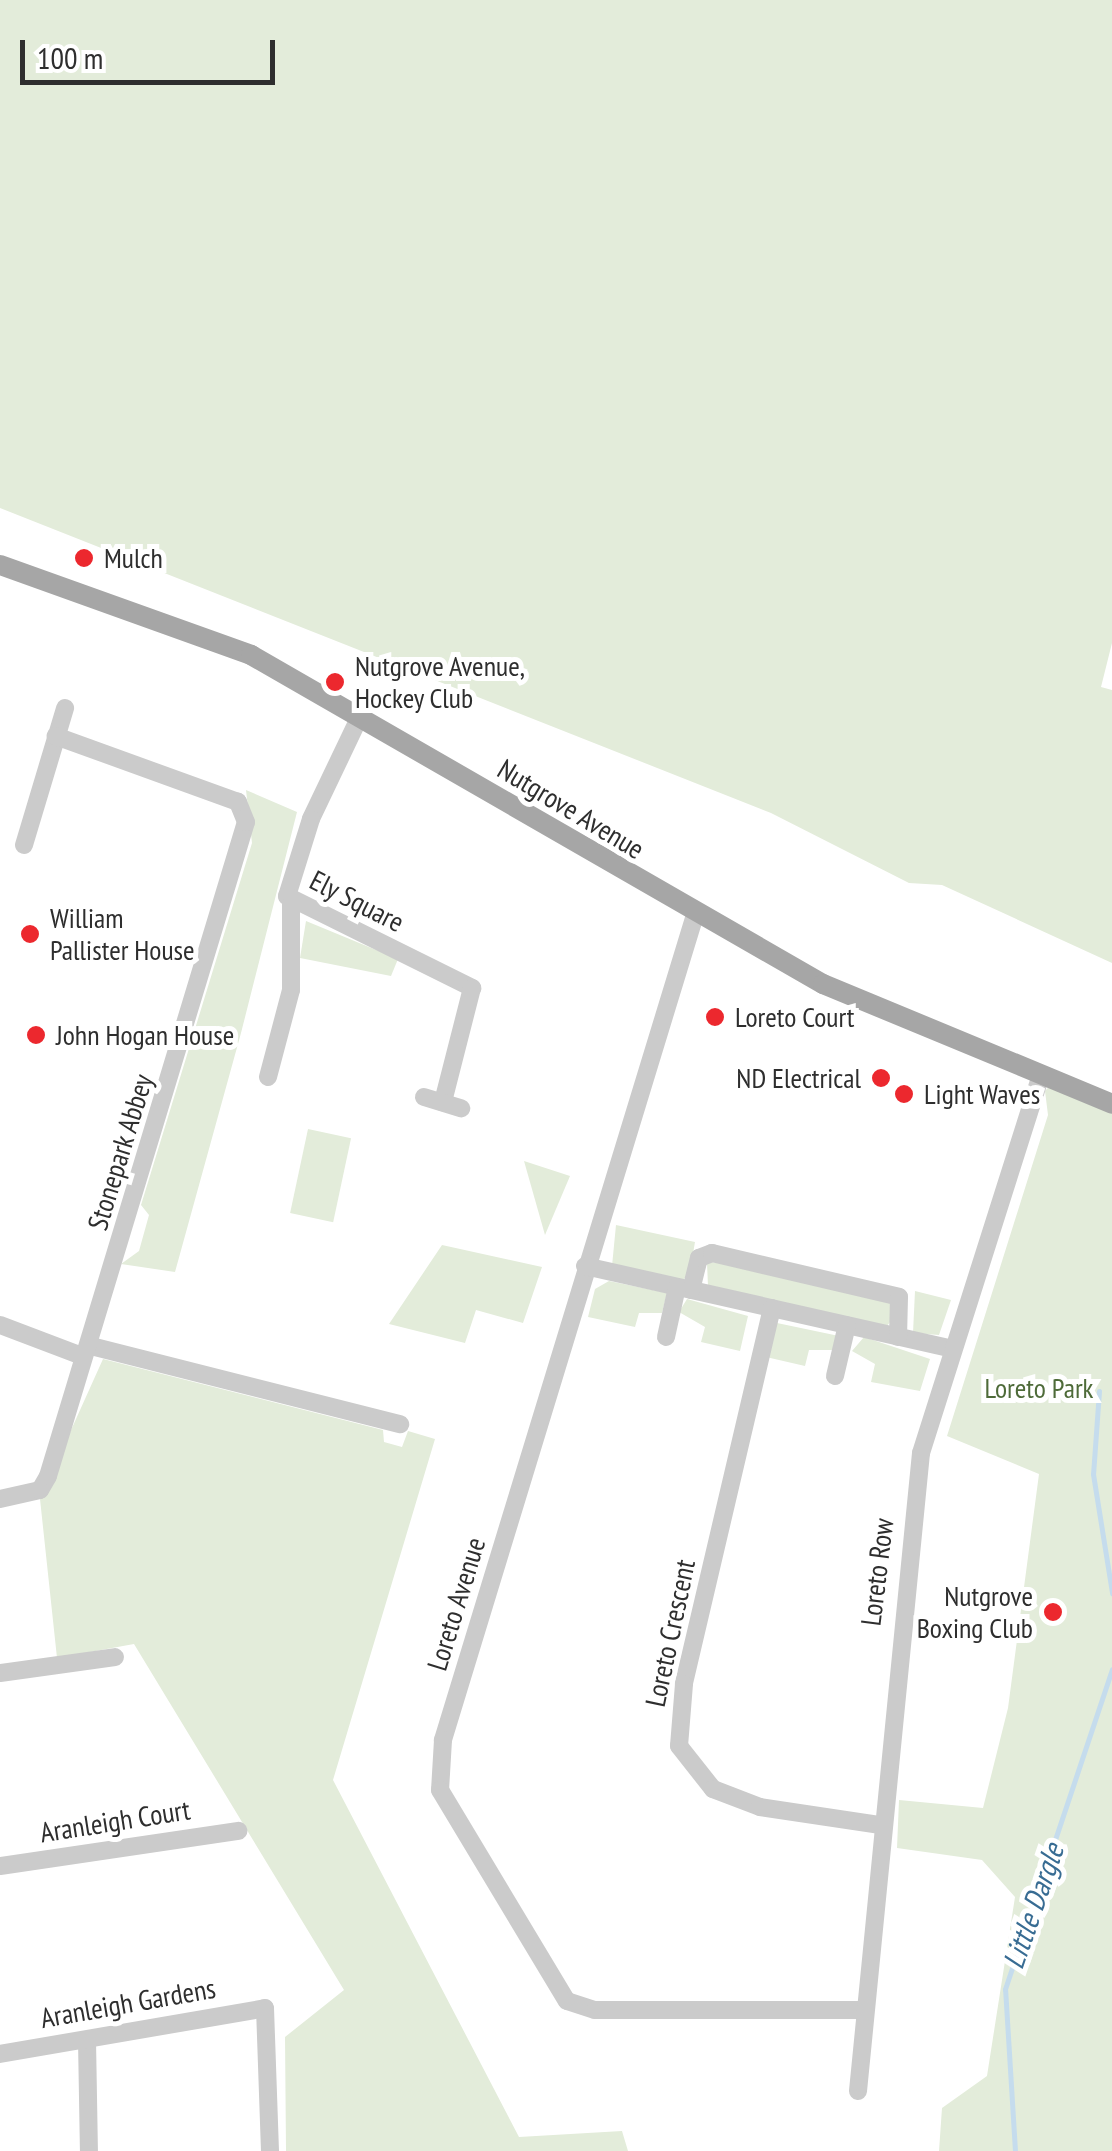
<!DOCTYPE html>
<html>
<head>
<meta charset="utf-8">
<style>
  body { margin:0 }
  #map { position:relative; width:1112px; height:2151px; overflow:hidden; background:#fff; font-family:"PT Sans Narrow",sans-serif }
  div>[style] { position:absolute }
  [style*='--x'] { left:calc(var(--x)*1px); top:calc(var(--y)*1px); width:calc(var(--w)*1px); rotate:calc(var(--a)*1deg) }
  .green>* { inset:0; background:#e3ecda; transform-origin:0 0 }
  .stream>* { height:5px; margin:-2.5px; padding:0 2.5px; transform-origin:2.5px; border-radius:2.5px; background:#c5dced }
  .minor>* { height:18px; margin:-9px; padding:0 9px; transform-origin:9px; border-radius:9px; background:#cbcbcb }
  .major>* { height:20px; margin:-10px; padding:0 10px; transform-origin:10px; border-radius:10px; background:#a6a6a6 }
  .dots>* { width:28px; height:28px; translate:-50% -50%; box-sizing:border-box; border:5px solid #fff; border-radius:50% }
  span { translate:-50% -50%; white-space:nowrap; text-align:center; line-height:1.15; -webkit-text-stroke:10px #fff; paint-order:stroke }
  .poi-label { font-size:28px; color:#2e2e2e }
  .left { translate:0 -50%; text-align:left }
  .right { translate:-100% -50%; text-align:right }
  .street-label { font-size:28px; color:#2e2e2e }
  .park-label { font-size:28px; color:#4e6b39 }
  .water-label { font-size:30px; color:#386c93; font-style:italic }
  .scale { position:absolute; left:20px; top:40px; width:255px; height:45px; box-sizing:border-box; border:5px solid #2e2e2e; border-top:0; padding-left:12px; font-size:30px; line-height:35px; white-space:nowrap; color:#2e2e2e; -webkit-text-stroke:8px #fff; paint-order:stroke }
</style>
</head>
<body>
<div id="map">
  <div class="green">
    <i style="clip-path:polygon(0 0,1112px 0,1112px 643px,1101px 687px,1112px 690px,1112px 963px,942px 885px,909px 883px,771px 813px,0 508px)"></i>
    <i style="clip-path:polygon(246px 790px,297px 812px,241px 1033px,175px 1272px,121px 1264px,139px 1251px,149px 1215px,141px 1205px,252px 843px)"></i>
    <i style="clip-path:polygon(306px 921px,398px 959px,391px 976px,300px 958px)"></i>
    <i style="clip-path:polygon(1056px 1079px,1112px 1105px,1112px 2151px,939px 2151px,942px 2108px,987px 2076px,1015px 1897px,982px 1860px,897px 1848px,899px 1800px,983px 1808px,1008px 1708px,1039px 1474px,947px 1436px,1048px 1115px,1045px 1091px)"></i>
    <i style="left:308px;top:1129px;width:44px;height:86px;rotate:12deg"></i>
    <i style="clip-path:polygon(524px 1161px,570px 1176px,545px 1235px)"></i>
    <i style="clip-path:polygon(616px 1225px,695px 1242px,690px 1271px,681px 1283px,612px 1266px)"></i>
    <i style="clip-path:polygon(442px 1245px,542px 1267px,523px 1323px,476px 1310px,465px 1343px,389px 1324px)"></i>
    <i style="clip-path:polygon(720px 1262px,890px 1301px,896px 1315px,886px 1327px,708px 1286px,707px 1263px)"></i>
    <i style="clip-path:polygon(609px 1281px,667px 1293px,662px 1313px,639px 1313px,635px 1327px,588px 1317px,595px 1289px)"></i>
    <i style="clip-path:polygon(915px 1291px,951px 1300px,939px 1335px,913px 1333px)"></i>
    <i style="clip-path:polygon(687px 1299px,748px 1316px,740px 1351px,701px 1342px,705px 1327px,679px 1312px)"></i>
    <i style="clip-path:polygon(777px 1323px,839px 1336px,835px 1350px,809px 1350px,805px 1366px,766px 1357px)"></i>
    <i style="clip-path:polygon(864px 1337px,930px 1359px,920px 1391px,871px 1382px,875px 1364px,852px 1351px)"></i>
    <i style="clip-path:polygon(103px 1359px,383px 1430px,384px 1442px,402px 1447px,408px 1431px,435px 1439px,333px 1780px,519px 2137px,622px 2131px,628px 2151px,286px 2151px,285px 2037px,344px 1990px,134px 1644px,57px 1658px,40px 1499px)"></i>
  </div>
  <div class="stream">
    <i style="--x:1099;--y:1391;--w:83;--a:94.1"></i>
    <i style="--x:1093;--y:1474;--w:121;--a:80.9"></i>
    <i style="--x:1015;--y:2151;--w:162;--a:-93.5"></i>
    <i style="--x:1005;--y:1989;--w:337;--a:-71.5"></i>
  </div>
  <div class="minor">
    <i style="--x:361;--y:714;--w:116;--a:115.5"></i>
    <i style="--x:311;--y:819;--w:81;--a:107.3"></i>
    <i style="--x:287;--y:896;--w:207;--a:26.4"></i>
    <i style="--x:472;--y:988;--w:118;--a:104.3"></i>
    <i style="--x:24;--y:845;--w:143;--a:-73.3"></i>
    <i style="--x:695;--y:915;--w:863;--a:106.99"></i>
    <i style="--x:443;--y:1740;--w:50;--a:93.4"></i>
    <i style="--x:440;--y:1790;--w:246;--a:59"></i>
    <i style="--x:567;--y:2001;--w:29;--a:18"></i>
    <i style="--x:595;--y:2010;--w:268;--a:0"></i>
    <i style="--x:268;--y:1077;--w:90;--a:-75.2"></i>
    <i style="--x:291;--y:990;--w:86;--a:-90"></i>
    <i style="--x:424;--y:1097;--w:39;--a:17"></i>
    <i style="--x:585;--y:1266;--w:374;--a:12.7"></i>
    <i style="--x:691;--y:1290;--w:33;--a:-76"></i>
    <i style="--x:699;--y:1258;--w:14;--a:-21"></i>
    <i style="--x:712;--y:1253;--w:192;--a:13.2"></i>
    <i style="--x:899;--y:1297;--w:40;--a:91.4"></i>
    <i style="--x:772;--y:1308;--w:386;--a:103.2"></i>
    <i style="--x:684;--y:1684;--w:62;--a:94.6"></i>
    <i style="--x:679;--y:1746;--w:55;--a:51.7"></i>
    <i style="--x:713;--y:1789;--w:50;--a:21"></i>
    <i style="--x:760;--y:1807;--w:122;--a:8.5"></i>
    <i style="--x:0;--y:1325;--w:88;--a:20.7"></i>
    <i style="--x:666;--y:1337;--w:51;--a:-77.6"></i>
    <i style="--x:91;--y:1346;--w:319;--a:14.2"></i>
    <i style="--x:835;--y:1376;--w:52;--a:-76.8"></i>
    <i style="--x:0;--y:1499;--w:41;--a:-12.7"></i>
    <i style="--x:40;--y:1490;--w:16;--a:-60"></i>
    <i style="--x:48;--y:1476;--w:683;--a:-73.16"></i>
    <i style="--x:246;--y:822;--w:22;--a:-112"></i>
    <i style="--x:238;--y:802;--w:194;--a:-160.1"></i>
    <i style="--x:0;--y:1673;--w:116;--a:-7.9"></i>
    <i style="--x:0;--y:1866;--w:241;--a:-8.4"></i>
    <i style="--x:87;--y:2040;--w:111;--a:89"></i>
    <i style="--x:0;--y:2054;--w:269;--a:-9.8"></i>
    <i style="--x:265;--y:2008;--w:143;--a:88"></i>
    <i style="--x:858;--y:2091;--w:641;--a:-84.36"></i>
    <i style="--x:921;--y:1453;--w:394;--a:-72.4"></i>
  </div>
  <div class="major">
    <i style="--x:0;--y:565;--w:267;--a:19.7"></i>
    <i style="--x:251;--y:655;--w:660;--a:29.91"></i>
    <i style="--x:823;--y:984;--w:313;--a:22.5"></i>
  </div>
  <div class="dots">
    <i style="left:84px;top:558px;background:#ec282e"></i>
    <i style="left:335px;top:682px;background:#ec282e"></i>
    <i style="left:30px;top:934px;background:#ec282e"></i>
    <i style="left:715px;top:1017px;background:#ec282e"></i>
    <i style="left:36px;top:1035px;background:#ec282e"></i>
    <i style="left:881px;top:1078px;background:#ec282e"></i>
    <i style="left:904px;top:1094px;background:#ec282e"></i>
    <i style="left:1053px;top:1612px;background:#ec282e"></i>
  </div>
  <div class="poi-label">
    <span class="left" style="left:104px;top:558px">Mulch</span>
    <span class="left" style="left:355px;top:682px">Nutgrove Avenue,<br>Hockey Club</span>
    <span class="left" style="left:50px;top:934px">William<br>Pallister House</span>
    <span class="left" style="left:735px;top:1017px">Loreto Court</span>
    <span class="left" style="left:56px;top:1035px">John Hogan House</span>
    <span class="right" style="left:861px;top:1078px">ND Electrical</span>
    <span class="left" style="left:924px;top:1094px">Light Waves</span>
    <span class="right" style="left:1033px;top:1612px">Nutgrove<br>Boxing Club</span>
  </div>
  <div class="street-label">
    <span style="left:571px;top:809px;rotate:31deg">Nutgrove Avenue</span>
    <span style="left:357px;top:901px;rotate:27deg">Ely Square</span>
    <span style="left:120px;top:1152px;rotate:-73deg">Stonepark Abbey</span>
    <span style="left:877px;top:1572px;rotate:-83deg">Loreto Row</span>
    <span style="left:456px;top:1604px;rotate:-73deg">Loreto Avenue</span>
    <span style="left:670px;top:1633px;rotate:-78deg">Loreto Crescent</span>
    <span style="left:115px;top:1821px;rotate:-9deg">Aranleigh Court</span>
    <span style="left:128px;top:2003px;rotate:-10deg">Aranleigh Gardens</span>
  </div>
  <div class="park-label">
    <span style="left:1039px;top:1388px">Loreto Park</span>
  </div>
  <div class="water-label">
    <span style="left:1033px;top:1906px;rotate:-71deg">Little Dargle</span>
  </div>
  <div class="scale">100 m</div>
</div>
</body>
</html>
